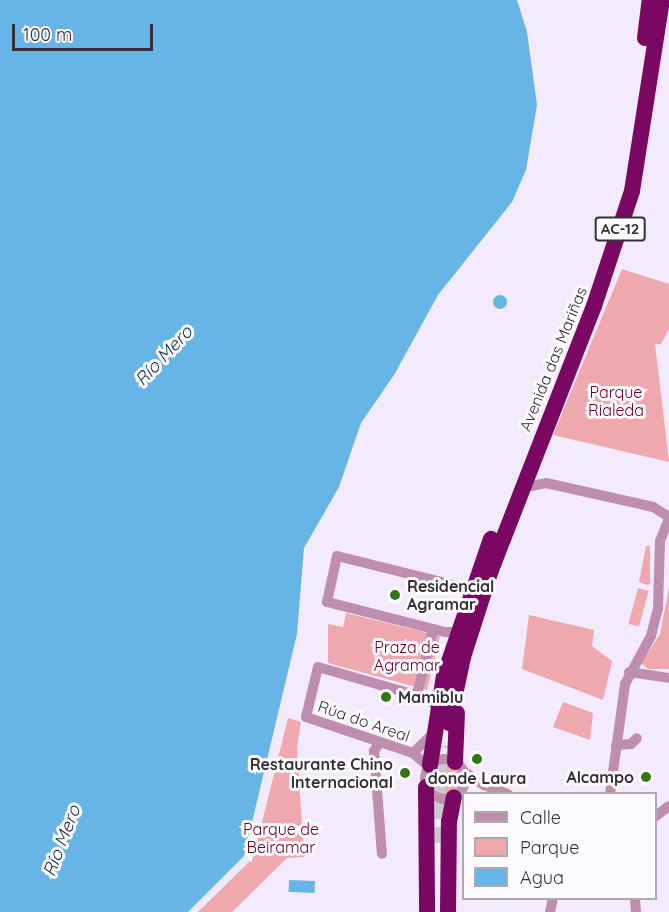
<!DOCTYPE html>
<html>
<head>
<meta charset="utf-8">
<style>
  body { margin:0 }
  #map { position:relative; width:669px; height:912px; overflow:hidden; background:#f3ebfd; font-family:Quicksand,sans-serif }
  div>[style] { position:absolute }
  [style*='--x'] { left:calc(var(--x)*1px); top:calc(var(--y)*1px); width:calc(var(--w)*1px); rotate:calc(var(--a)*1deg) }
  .green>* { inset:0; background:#eea8ae; transform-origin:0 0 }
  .round { border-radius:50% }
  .water>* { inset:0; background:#67b5e7; transform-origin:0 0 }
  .highway-tunnel>* { height:16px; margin-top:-8px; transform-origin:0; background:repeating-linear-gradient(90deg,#cdc6d5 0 16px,transparent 0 24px) }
  .minor>* { height:10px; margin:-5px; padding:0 5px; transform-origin:5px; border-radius:5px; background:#bf8dae }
  .minor>.ring { margin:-5px; padding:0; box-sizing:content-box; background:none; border:10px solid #bf8dae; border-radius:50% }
  .highway>* { height:16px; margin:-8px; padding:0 8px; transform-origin:8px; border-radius:8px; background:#7a0863 }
  .dots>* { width:16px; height:16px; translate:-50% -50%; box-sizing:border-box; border:3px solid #fdfbff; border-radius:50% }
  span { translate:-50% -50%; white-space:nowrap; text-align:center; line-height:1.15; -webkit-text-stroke:6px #fdfbff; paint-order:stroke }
  .shield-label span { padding:2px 4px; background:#fdfbff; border:2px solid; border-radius:4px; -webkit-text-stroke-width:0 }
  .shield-label { font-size:15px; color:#333036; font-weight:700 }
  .street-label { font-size:16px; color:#333036 }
  .park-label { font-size:16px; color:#6c0022 }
  .poi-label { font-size:16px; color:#333036; font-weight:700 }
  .left { translate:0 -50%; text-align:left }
  .right { translate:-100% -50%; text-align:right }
  .water-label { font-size:18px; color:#0b2e43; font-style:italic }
  .legend { position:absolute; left:462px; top:792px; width:195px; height:108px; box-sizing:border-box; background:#fdfbff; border:2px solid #acaaaf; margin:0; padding:8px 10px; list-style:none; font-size:18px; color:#333036 }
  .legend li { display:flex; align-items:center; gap:12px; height:30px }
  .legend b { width:30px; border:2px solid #acaaaf }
  .scale { position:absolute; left:12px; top:24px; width:141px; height:27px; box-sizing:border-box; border:3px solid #333036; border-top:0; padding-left:8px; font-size:18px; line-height:21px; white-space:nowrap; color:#333036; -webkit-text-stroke:4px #fdfbff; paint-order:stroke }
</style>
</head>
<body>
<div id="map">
  <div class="green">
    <i style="clip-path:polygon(622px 269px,669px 284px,669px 329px,661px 344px,655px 344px,669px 462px,553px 435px)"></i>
    <i style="clip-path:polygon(646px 546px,650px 546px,650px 584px,647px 585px,639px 582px)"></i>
    <i style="left:638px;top:588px;width:11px;height:37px;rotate:15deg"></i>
    <i style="clip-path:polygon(669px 588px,669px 669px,648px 669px,641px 663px,660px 634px)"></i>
    <i style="clip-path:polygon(346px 613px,440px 636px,427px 690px,328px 663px,328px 624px,343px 627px)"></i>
    <i style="clip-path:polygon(529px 615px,594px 630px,592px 646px,612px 661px,603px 700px,522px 669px)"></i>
    <i style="clip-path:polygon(563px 702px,593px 713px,590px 740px,553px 727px)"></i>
    <i style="clip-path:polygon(288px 718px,301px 722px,297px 748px,304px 857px,287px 858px,232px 912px,198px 912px,253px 858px)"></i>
    <i class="round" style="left:428px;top:763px;width:32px;height:32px"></i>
  </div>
  <div class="water">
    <i style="clip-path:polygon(0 0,517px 0,527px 32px,537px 105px,526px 170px,512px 202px,438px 295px,394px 375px,361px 423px,339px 487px,304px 548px,297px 634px,244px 856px,188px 912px,0 912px)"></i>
    <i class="round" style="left:493px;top:295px;width:14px;height:14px"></i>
    <i style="left:289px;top:880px;width:26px;height:12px;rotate:2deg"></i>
  </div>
  <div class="highway-tunnel">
    <i style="--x:434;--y:843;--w:98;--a:-86.5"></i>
  </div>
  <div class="minor">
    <i style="--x:526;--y:487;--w:20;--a:-11"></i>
    <i style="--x:546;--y:483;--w:110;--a:12.6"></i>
    <i style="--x:653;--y:507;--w:19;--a:32"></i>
    <i style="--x:458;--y:632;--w:13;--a:180"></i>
    <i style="--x:445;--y:632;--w:122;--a:-165.7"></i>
    <i style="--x:327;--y:602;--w:47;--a:-77.7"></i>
    <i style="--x:337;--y:556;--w:128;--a:14"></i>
    <i style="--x:461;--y:587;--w:12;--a:35"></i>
    <i style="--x:629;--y:672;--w:40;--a:8.5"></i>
    <i style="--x:417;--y:695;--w:68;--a:-76.4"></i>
    <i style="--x:380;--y:742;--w:11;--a:124"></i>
    <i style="--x:374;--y:751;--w:103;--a:85.6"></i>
    <i style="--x:616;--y:745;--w:15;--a:-4"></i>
    <i style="--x:631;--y:744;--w:8;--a:-45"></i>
    <i style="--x:413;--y:753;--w:29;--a:-44"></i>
    <i class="ring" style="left:425px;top:759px;width:30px;height:30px"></i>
    <i style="--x:429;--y:767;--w:21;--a:-139"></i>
    <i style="--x:413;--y:753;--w:113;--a:-161.4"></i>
    <i style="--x:306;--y:717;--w:51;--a:-76.5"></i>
    <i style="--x:318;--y:667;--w:116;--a:16.1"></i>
    <i style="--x:429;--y:699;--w:13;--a:45"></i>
    <i style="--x:463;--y:771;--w:25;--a:34"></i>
    <i style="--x:484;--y:785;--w:26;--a:21"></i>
    <i style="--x:610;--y:794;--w:111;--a:-82.2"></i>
    <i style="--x:625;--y:684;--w:55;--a:-61.6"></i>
    <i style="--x:651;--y:636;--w:29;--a:-76"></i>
    <i style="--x:658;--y:608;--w:67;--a:-88.3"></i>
    <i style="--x:660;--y:541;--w:24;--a:-68"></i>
    <i style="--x:656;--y:816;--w:16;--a:-38"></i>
    <i style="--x:635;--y:898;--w:14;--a:86"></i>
    <i style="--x:550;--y:912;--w:14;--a:-78"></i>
  </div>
  <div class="highway">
    <i style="--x:645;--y:38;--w:38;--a:-83"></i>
    <i style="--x:449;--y:723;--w:67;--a:-78"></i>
    <i style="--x:463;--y:657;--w:91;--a:-72.2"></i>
    <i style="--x:491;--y:570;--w:283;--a:-68.7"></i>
    <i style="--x:594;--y:306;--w:121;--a:-71.7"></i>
    <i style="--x:632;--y:191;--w:193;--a:-81.1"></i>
    <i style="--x:455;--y:762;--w:49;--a:-87.7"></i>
    <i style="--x:430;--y:765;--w:90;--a:-81.1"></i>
    <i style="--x:444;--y:676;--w:145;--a:-71.1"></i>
    <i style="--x:426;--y:787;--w:125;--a:89.5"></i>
    <i style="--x:448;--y:912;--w:90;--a:-89.4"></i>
    <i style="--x:449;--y:822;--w:25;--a:-79"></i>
  </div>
  <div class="dots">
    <i style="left:395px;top:595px;background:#337615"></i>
    <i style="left:386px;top:697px;background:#337615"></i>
    <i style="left:477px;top:759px;background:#337615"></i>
    <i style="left:405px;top:773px;background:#337615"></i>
    <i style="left:646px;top:777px;background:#337615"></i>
  </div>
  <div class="shield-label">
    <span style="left:620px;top:229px">AC-12</span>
  </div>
  <div class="street-label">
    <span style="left:553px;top:359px;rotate:-68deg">Avenida das Mariñas</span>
    <span style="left:364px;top:721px;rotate:19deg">Rúa do Areal</span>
  </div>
  <div class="park-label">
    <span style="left:616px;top:401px">Parque<br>Rialeda</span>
    <span style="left:407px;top:656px">Praza de<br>Agramar</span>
    <span style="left:281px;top:838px">Parque de<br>Beiramar</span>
  </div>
  <div class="poi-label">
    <span class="left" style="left:407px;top:595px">Residencial<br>Agramar</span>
    <span class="left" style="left:398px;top:697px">Mamiblu</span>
    <span class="right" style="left:393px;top:773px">Restaurante Chino<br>Internacional</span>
    <span class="right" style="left:634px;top:777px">Alcampo</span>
    <span style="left:477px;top:778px">donde Laura</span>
  </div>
  <div class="water-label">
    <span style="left:164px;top:356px;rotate:-47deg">Río Mero</span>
    <span style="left:62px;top:841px;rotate:-69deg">Río Mero</span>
  </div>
  <ul class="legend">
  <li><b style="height:8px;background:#bf8dae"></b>Calle</li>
  <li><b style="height:16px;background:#eea8ae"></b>Parque</li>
  <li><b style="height:16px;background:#67b5e7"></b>Agua</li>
  </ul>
  <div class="scale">100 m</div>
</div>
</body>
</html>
